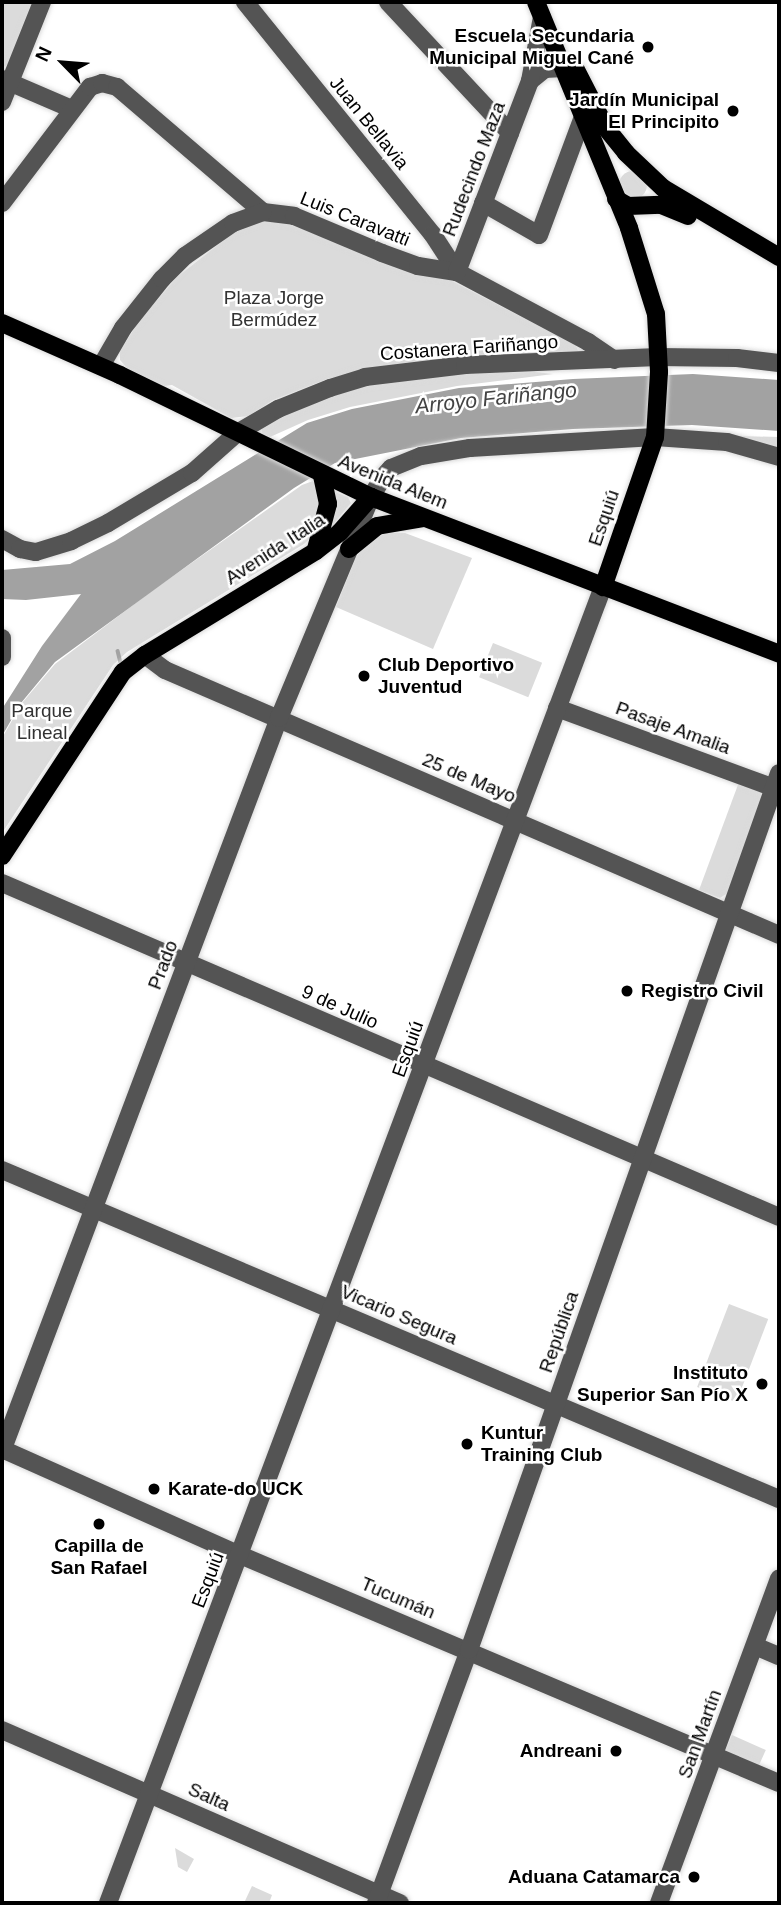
<!DOCTYPE html>
<html>
<head>
<meta charset="utf-8">
<style>
  body { margin:0 }
  #map { position:relative; width:781px; height:1905px; overflow:hidden; background:#fff; font-family:Helvetica,sans-serif }
  div>[style] { position:absolute }
  [style*='--x'] { left:calc(var(--x)*1px); top:calc(var(--y)*1px); width:calc(var(--w)*1px); rotate:calc(var(--a)*1deg) }
  .green>* { inset:0; background:#dbdbdb; transform-origin:0 0 }
  .round { border-radius:50% }
  .water>* { inset:0; background:#a2a2a2 }
  .stream>* { height:3.5px; margin:-1.75px; padding:0 1.75px; transform-origin:1.75px; border-radius:1.75px; background:#a2a2a2 }
  .roads { filter:drop-shadow(0 0 2px #dbdbdb) drop-shadow(0 0 2px #dbdbdb) }
  .minor>* { height:18px; margin:-9px; padding:0 9px; transform-origin:9px; border-radius:9px; background:#545454 }
  .major>* { height:18px; margin:-9px; padding:0 9px; transform-origin:9px; border-radius:9px; background:#000 }
  .dots>* { width:19px; height:19px; translate:-50% -50%; box-sizing:border-box; border:4px solid #fff; border-radius:50% }
  span { translate:-50% -50%; white-space:nowrap; text-align:center; line-height:1.15; -webkit-text-stroke:5px #fff; paint-order:stroke }
  .poi-label { font-size:19px; color:#000; font-weight:700 }
  .right { translate:-100% -50%; text-align:right }
  .left { translate:0 -50%; text-align:left }
  .street-label { font-size:19px; color:#000 }
  .park-label { font-size:19px; color:#323232 }
  .water-label { font-size:21px; color:#434343; font-style:italic }
  .frame { position:absolute; inset:0; border:4px solid #000; pointer-events:none }
  .north { position:absolute; left:28px; top:28px; width:70px; height:70px; -webkit-text-stroke:5px #fff; paint-order:stroke; rotate:295deg; font-size:19px; font-weight:700; line-height:28px; text-align:center; color:#000 }
  .north::after { content:''; display:block; margin:auto; width:24px; height:32px; background:#000; clip-path:polygon(50% 0,100% 100%,50% 72%,0 100%) }
</style>
</head>
<body>
<div id="map">
  <div class="green">
    <i style="clip-path:polygon(2px 2px,35px 2px,10px 63px,2px 68px)"></i>
    <i class="round" style="left:619px;top:171px;width:28px;height:28px"></i>
    <i style="clip-path:polygon(279px 221px,448px 279px,576px 345px,578px 351px,464px 358px,363px 370px,327px 379px,273px 400px,248px 416px,231px 418px,172px 385px,164px 386px,127px 368px,120px 360px,120px 351px,140px 320px,177px 277px,237px 230px,256px 222px)"></i>
    <i style="clip-path:polygon(535px 372px,553px 374px,457px 386px,350px 407px,308px 420px,270px 437px,262px 434px,262px 427px,283px 416px,334px 394px,368px 384px,465px 373px)"></i>
    <i style="clip-path:polygon(737px 436px,779px 437px,779px 449px)"></i>
    <i style="clip-path:polygon(313px 481px,322px 489px,314px 535px,304px 544px,127px 652px,113px 665px,2px 833px,2px 738px,22px 703px,55px 664px,149px 593px,302px 485px)"></i>
    <i style="clip-path:polygon(332px 491px,348px 497px,351px 503px,329px 529px)"></i>
    <i style="clip-path:polygon(386px 533px,405px 533px,472px 558px,433px 649px,336px 607px,356px 557px,369px 542px)"></i>
    <i style="left:493px;top:643px;width:53px;height:37px;rotate:22deg"></i>
    <i style="clip-path:polygon(739px 782px,760px 790px,762px 797px,729px 892px,720px 898px,699px 890px)"></i>
    <i style="left:729px;top:1304px;width:42px;height:89px;rotate:21deg"></i>
    <i style="left:732px;top:1735px;width:37px;height:17px;rotate:24deg"></i>
    <i style="clip-path:polygon(175px 1848px,194px 1859px,187px 1872px,178px 1867px)"></i>
    <i style="clip-path:polygon(252px 1886px,272px 1895px,269px 1903px,244px 1903px)"></i>
  </div>
  <div class="water">
    <i style="clip-path:polygon(693px 374px,779px 380px,779px 431px,692px 425px,573px 429px,461px 438px,335px 463px,294px 488px,55px 662px,21px 703px,2px 736px,2px 709px,42px 646px,81px 594px,26px 600px,2px 599px,2px 570px,70px 564px,115px 541px,307px 423px,352px 409px,459px 388px,573px 379px)"></i>
  </div>
  <div class="stream">
    <i style="--x:118;--y:651;--w:16;--a:76"></i>
  </div>
  <div class="roads">
    <div class="minor">
      <i style="--x:245;--y:2;--w:299;--a:51.1"></i>
      <i style="--x:433;--y:235;--w:44;--a:57"></i>
      <i style="--x:388;--y:2;--w:179;--a:47"></i>
      <i style="--x:2;--y:79;--w:76;--a:23.2"></i>
      <i style="--x:530;--y:81;--w:19;--a:-39"></i>
      <i style="--x:545;--y:69;--w:18;--a:-3"></i>
      <i style="--x:2;--y:102;--w:108;--a:-68.2"></i>
      <i style="--x:2;--y:203;--w:146;--a:-52.8"></i>
      <i style="--x:90;--y:87;--w:13;--a:-18"></i>
      <i style="--x:102;--y:83;--w:16;--a:15"></i>
      <i style="--x:117;--y:87;--w:192;--a:40.6"></i>
      <i style="--x:263;--y:212;--w:31;--a:7"></i>
      <i style="--x:294;--y:216;--w:95;--a:22.8"></i>
      <i style="--x:382;--y:253;--w:38;--a:20"></i>
      <i style="--x:418;--y:266;--w:39;--a:9"></i>
      <i style="--x:457;--y:272;--w:149;--a:28.1"></i>
      <i style="--x:588;--y:342;--w:32;--a:34"></i>
      <i style="--x:483;--y:203;--w:64;--a:29.7"></i>
      <i style="--x:539;--y:235;--w:126;--a:-69.6"></i>
      <i style="--x:457;--y:272;--w:204;--a:-69.1"></i>
      <i style="--x:530;--y:81;--w:65;--a:-79.4"></i>
      <i style="--x:101;--y:366;--w:44;--a:-59.9"></i>
      <i style="--x:123;--y:328;--w:63;--a:-51.5"></i>
      <i style="--x:162;--y:279;--w:33;--a:-45"></i>
      <i style="--x:185;--y:256;--w:58;--a:-34.5"></i>
      <i style="--x:233;--y:223;--w:32;--a:-20"></i>
      <i style="--x:2;--y:539;--w:21;--a:29"></i>
      <i style="--x:20;--y:549;--w:16;--a:11"></i>
      <i style="--x:36;--y:552;--w:37;--a:-17"></i>
      <i style="--x:71;--y:541;--w:41;--a:-25.9"></i>
      <i style="--x:108;--y:523;--w:98;--a:-30.8"></i>
      <i style="--x:192;--y:473;--w:60;--a:-41.6"></i>
      <i style="--x:237;--y:433;--w:48;--a:-30.3"></i>
      <i style="--x:278;--y:409;--w:56;--a:-22"></i>
      <i style="--x:330;--y:388;--w:37;--a:-17"></i>
      <i style="--x:365;--y:377;--w:101;--a:-6.8"></i>
      <i style="--x:465;--y:365;--w:193;--a:-2.4"></i>
      <i style="--x:658;--y:357;--w:79;--a:0.7"></i>
      <i style="--x:737;--y:358;--w:42;--a:6.8"></i>
      <i style="--x:2;--y:638;--w:19;--a:90"></i>
      <i style="--x:145;--y:655;--w:25;--a:37"></i>
      <i style="--x:165;--y:670;--w:669;--a:23.34"></i>
      <i style="--x:557;--y:708;--w:231;--a:20.2"></i>
      <i style="--x:2;--y:883;--w:846;--a:23.26"></i>
      <i style="--x:2;--y:1170;--w:844;--a:22.95"></i>
      <i style="--x:2;--y:1449;--w:261;--a:24"></i>
      <i style="--x:240;--y:1555;--w:585;--a:22.93"></i>
      <i style="--x:2;--y:1451;--w:784;--a:-69.3"></i>
      <i style="--x:279;--y:718;--w:239;--a:-67.4"></i>
      <i style="--x:371;--y:497;--w:23;--a:-59"></i>
      <i style="--x:383;--y:477;--w:12;--a:-48"></i>
      <i style="--x:391;--y:468;--w:32;--a:-22"></i>
      <i style="--x:421;--y:456;--w:50;--a:-9.3"></i>
      <i style="--x:470;--y:448;--w:185;--a:-3.4"></i>
      <i style="--x:655;--y:437;--w:72;--a:4"></i>
      <i style="--x:727;--y:442;--w:54;--a:16.1"></i>
      <i style="--x:755;--y:1646;--w:26;--a:23"></i>
      <i style="--x:2;--y:1730;--w:434;--a:23.5"></i>
      <i style="--x:108;--y:1903;--w:1406;--a:-69.39"></i>
      <i style="--x:376;--y:1903;--w:270;--a:-69.8"></i>
      <i style="--x:469;--y:1650;--w:930;--a:-70.53"></i>
      <i style="--x:659;--y:1903;--w:346;--a:-69.7"></i>
    </div>
    <div class="major">
      <i style="--x:536;--y:2;--w:244;--a:67.6"></i>
      <i style="--x:629;--y:228;--w:90;--a:72.6"></i>
      <i style="--x:656;--y:314;--w:58;--a:87"></i>
      <i style="--x:659;--y:372;--w:65;--a:93.5"></i>
      <i style="--x:655;--y:437;--w:159;--a:109.1"></i>
      <i style="--x:576;--y:70;--w:65;--a:62.7"></i>
      <i style="--x:606;--y:128;--w:32;--a:51"></i>
      <i style="--x:626;--y:153;--w:51;--a:43.4"></i>
      <i style="--x:663;--y:188;--w:135;--a:30.7"></i>
      <i style="--x:616;--y:199;--w:14;--a:30"></i>
      <i style="--x:628;--y:206;--w:33;--a:-2"></i>
      <i style="--x:661;--y:205;--w:29;--a:22"></i>
      <i style="--x:2;--y:323;--w:129;--a:23.8"></i>
      <i style="--x:120;--y:375;--w:279;--a:25.9"></i>
      <i style="--x:371;--y:497;--w:437;--a:21"></i>
      <i style="--x:316;--y:549;--w:47;--a:-75.1"></i>
      <i style="--x:328;--y:504;--w:30;--a:-102"></i>
      <i style="--x:349;--y:549;--w:36;--a:-39"></i>
      <i style="--x:377;--y:526;--w:48;--a:-9.7"></i>
      <i style="--x:2;--y:856;--w:220;--a:-56.7"></i>
      <i style="--x:123;--y:672;--w:28;--a:-38"></i>
      <i style="--x:145;--y:655;--w:200;--a:-31.3"></i>
      <i style="--x:316;--y:551;--w:31;--a:-38"></i>
      <i style="--x:340;--y:532;--w:47;--a:-48.5"></i>
    </div>
  </div>
  <div class="dots">
    <i style="left:648px;top:47px;background:#000"></i>
    <i style="left:733px;top:111px;background:#000"></i>
    <i style="left:364px;top:676px;background:#000"></i>
    <i style="left:627px;top:991px;background:#000"></i>
    <i style="left:762px;top:1384px;background:#000"></i>
    <i style="left:467px;top:1444px;background:#000"></i>
    <i style="left:154px;top:1489px;background:#000"></i>
    <i style="left:99px;top:1524px;background:#000"></i>
    <i style="left:616px;top:1751px;background:#000"></i>
    <i style="left:694px;top:1877px;background:#000"></i>
  </div>
  <div class="poi-label">
    <span class="right" style="left:634px;top:47px">Escuela Secundaria<br>Municipal Miguel Cané</span>
    <span class="right" style="left:719px;top:111px">Jardín Municipal<br>El Principito</span>
    <span class="left" style="left:378px;top:676px">Club Deportivo<br>Juventud</span>
    <span class="left" style="left:641px;top:991px">Registro Civil</span>
    <span class="right" style="left:748px;top:1384px">Instituto<br>Superior San Pío X</span>
    <span class="left" style="left:481px;top:1444px">Kuntur<br>Training Club</span>
    <span class="left" style="left:168px;top:1489px">Karate-do UCK</span>
    <span style="left:99px;top:1557px">Capilla de<br>San Rafael</span>
    <span class="right" style="left:602px;top:1751px">Andreani</span>
    <span class="right" style="left:680px;top:1877px">Aduana Catamarca</span>
  </div>
  <div class="street-label">
    <span style="left:369px;top:123px;rotate:51deg">Juan Bellavia</span>
    <span style="left:474px;top:169px;rotate:-69deg">Rudecindo Maza</span>
    <span style="left:355px;top:219px;rotate:22deg">Luis Caravatti</span>
    <span style="left:469px;top:348px;rotate:-4deg">Costanera Fariñango</span>
    <span style="left:393px;top:482px;rotate:22deg">Avenida Alem</span>
    <span style="left:604px;top:518px;rotate:-71deg">Esquiú</span>
    <span style="left:275px;top:549px;rotate:-33deg">Avenida Italia</span>
    <span style="left:673px;top:728px;rotate:20deg">Pasaje Amalia</span>
    <span style="left:469px;top:778px;rotate:23deg">25 de Mayo</span>
    <span style="left:163px;top:965px;rotate:-69deg">Prado</span>
    <span style="left:340px;top:1007px;rotate:24deg">9 de Julio</span>
    <span style="left:408px;top:1049px;rotate:-70deg">Esquiú</span>
    <span style="left:399px;top:1315px;rotate:23deg">Vicario Segura</span>
    <span style="left:559px;top:1332px;rotate:-71deg">República</span>
    <span style="left:208px;top:1580px;rotate:-69deg">Esquiú</span>
    <span style="left:398px;top:1598px;rotate:23deg">Tucumán</span>
    <span style="left:700px;top:1734px;rotate:-70deg">San Martín</span>
    <span style="left:209px;top:1797px;rotate:24deg">Salta</span>
  </div>
  <div class="park-label">
    <span style="left:274px;top:309px">Plaza Jorge<br>Bermúdez</span>
    <span style="left:42px;top:722px">Parque<br>Lineal</span>
  </div>
  <div class="water-label">
    <span style="left:496px;top:398px;rotate:-6deg">Arroyo Fariñango</span>
  </div>
  <div class="frame"></div>
  <div class="north">N</div>
</div>
</body>
</html>
